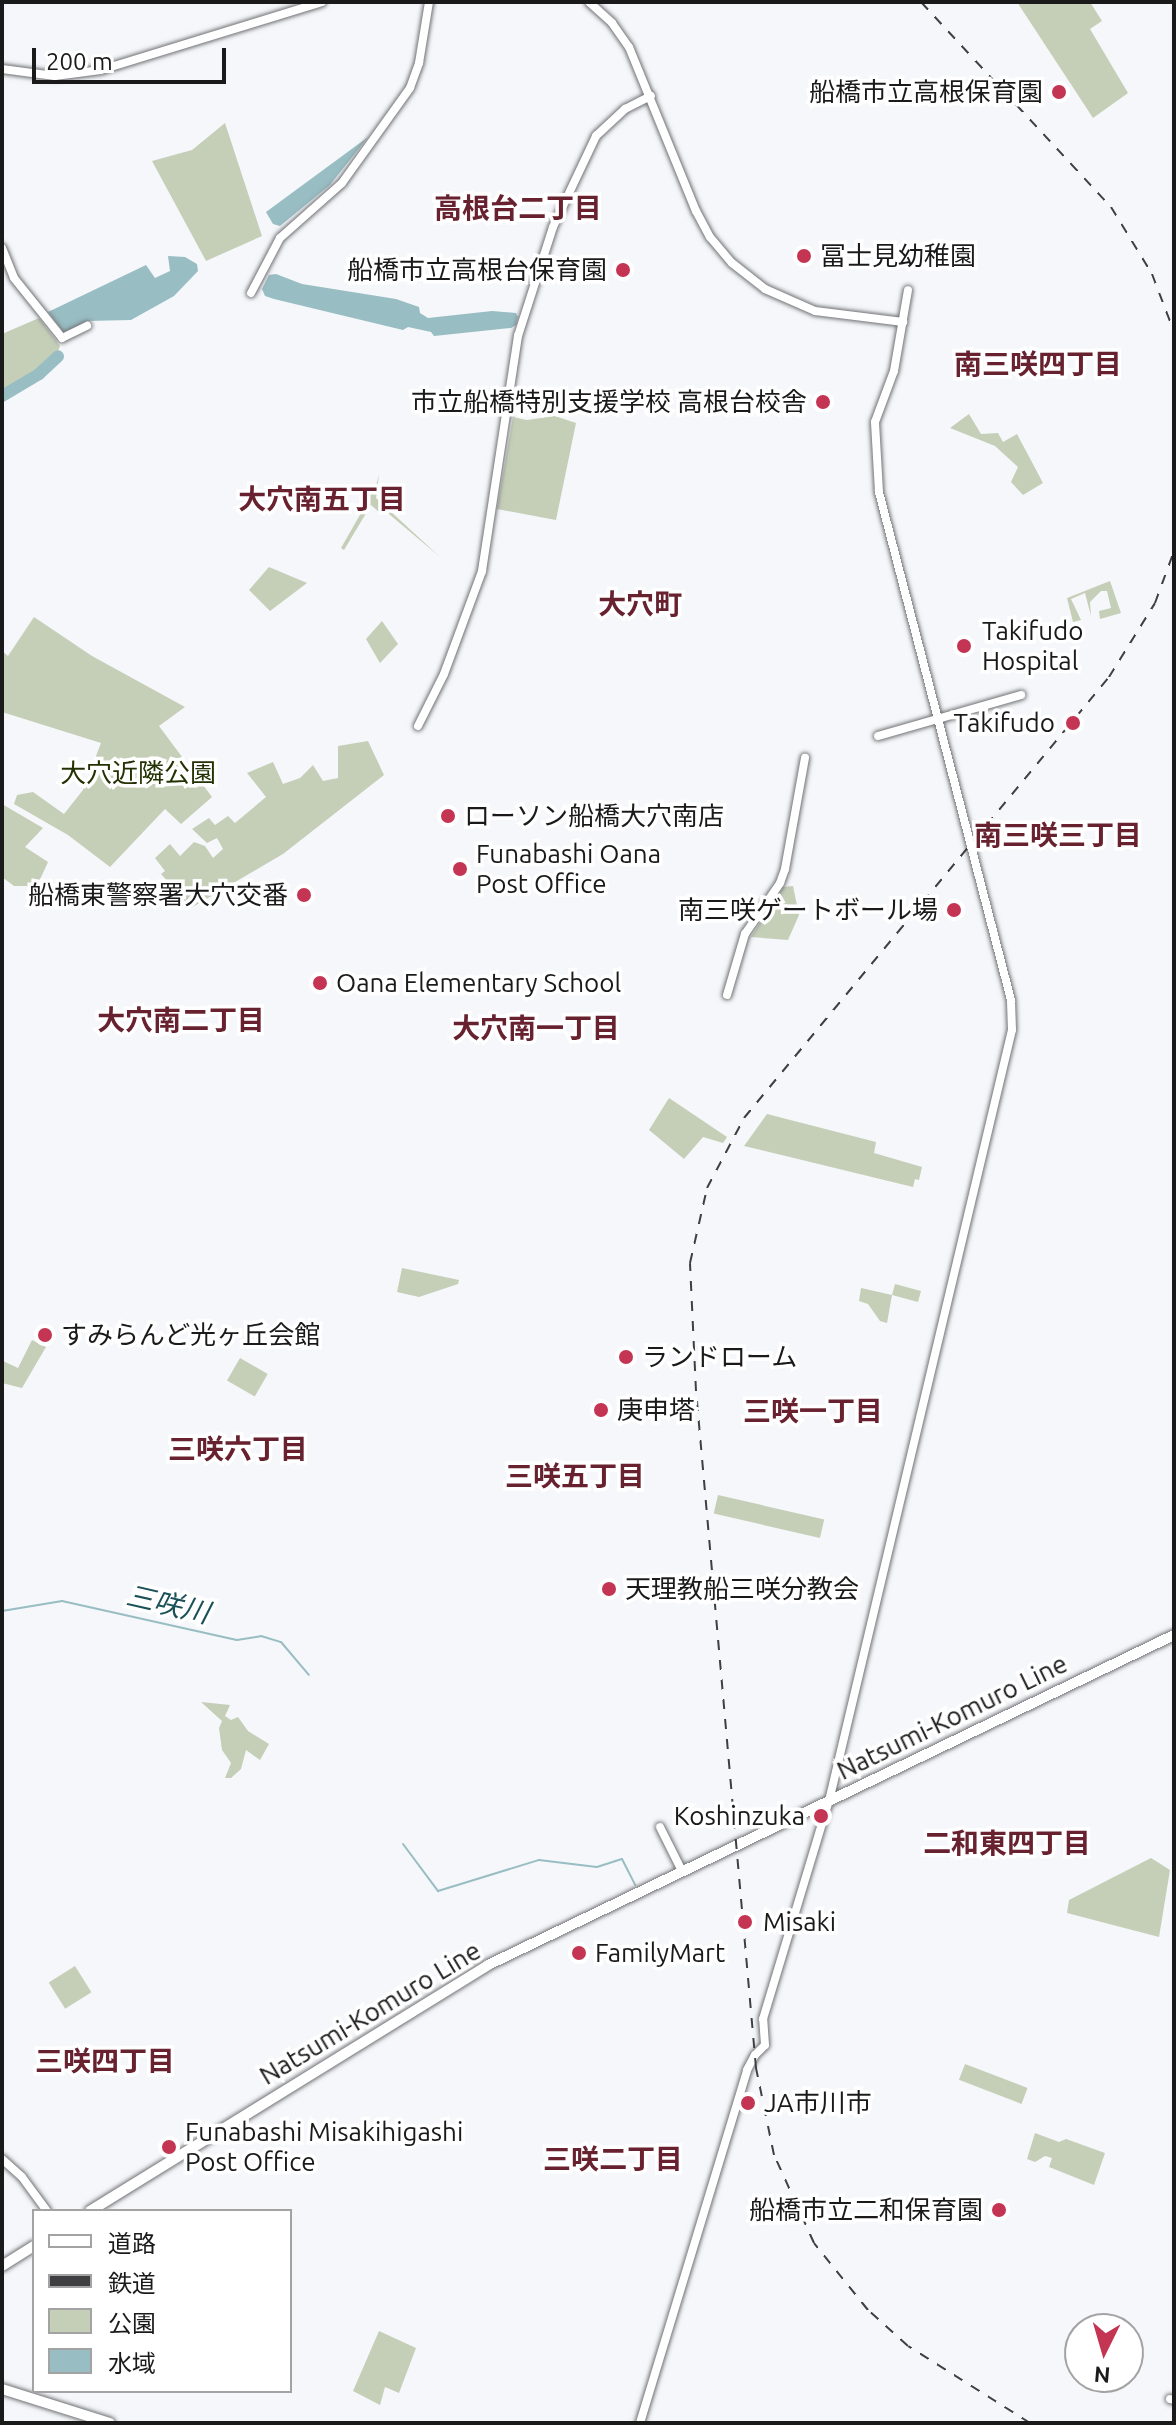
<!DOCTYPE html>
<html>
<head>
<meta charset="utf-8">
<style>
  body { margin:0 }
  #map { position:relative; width:1176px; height:2425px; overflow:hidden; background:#f5f7fa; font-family:Ubuntu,"Noto Sans JP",sans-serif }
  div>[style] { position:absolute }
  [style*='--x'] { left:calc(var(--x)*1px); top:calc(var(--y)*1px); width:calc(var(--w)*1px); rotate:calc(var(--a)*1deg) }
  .green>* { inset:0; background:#c5cfb8; transform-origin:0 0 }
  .water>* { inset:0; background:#98bdc3 }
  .stream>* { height:2px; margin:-1px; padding:0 1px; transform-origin:1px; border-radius:1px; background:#98bdc3 }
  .river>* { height:12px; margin:-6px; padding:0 6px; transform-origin:6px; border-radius:6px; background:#98bdc3 }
  .roads { filter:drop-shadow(0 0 2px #717275) drop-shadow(0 0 2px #717275) }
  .minor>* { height:8px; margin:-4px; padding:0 4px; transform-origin:4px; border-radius:4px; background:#fff }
  .major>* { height:10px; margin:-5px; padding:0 5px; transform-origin:5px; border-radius:5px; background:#fff }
  .rail>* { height:2px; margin-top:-1px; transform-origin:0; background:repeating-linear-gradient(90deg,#3f3f41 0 10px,transparent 0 20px) }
  .dots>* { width:22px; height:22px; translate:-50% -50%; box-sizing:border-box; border:4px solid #fff; border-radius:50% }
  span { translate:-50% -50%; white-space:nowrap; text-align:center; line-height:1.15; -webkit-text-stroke:7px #fff; paint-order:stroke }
  .poi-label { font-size:26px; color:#1a1a1b }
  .right { translate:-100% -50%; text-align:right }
  .left { translate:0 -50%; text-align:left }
  .park-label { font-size:26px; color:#223203 }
  .street-label { font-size:26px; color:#1a1a1b }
  .neighbourhood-label { font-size:28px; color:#68222f; font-weight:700 }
  .water-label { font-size:28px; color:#1b5158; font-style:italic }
  .frame { position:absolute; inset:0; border:4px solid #1a1a1b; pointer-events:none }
  .legend { position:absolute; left:32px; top:2209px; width:260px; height:184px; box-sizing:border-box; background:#fff; border:2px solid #a3a3a4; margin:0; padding:10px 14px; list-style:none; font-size:24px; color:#1a1a1b }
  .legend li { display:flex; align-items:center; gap:16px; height:40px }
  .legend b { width:40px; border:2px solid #a3a3a4 }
  .north { position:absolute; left:1064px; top:2313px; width:80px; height:80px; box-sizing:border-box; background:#fff; border:2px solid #a3a3a4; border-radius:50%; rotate:185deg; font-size:22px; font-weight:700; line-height:32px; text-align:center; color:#1a1a1b }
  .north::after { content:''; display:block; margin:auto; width:28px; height:36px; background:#c43453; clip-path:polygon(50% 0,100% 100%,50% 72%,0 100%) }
  .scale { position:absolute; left:32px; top:48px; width:194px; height:36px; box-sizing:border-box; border:4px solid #1a1a1b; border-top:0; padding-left:10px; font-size:24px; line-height:28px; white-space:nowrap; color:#1a1a1b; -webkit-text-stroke:6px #fff; paint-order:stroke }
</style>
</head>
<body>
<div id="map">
  <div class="green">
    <i style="clip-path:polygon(1017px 2px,1090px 2px,1102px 21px,1090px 29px,1128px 93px,1093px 118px)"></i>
    <i style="clip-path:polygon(225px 123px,262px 236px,206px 261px,152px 161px,192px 150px)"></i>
    <i style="clip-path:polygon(39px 318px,60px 346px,56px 356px,39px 373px,2px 394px,2px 334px)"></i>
    <i style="clip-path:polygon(969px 414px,981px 434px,998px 433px,1003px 442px,1017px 434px,1043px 483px,1023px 495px,1011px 482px,1018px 467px,995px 446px,950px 428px)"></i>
    <i style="clip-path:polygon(555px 416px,576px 423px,556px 520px,497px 509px,513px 417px,527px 420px)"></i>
    <i style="clip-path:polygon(379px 474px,376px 498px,440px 557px,383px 509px,380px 513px,371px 505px,344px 550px,341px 548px,369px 499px,364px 493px,374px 494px)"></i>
    <i style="clip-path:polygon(269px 567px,307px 583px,270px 611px,249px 590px)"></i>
    <i style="clip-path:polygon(1110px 581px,1121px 613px,1100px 619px,1099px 611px,1111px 608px,1107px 591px,1101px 591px,1090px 602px,1091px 616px,1085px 593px,1071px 599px,1081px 620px,1073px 622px,1067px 598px)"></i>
    <i style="clip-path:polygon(34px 617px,92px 656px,185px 707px,159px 726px,212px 797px,181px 824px,165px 809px,110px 867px,68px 835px,14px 804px,17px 795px,33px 792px,64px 814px,83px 790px,101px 743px,2px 712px,2px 651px,8px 656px)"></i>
    <i style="clip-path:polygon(382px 621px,398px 644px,380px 663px,366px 639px)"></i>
    <i style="clip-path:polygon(368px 741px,384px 775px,283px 854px,191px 908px,161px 874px,165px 871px,155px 858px,170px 844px,180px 856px,194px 842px,205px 846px,213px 858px,223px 849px,217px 838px,207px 843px,192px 829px,209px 818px,215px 825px,228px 816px,235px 823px,266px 797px,247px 773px,273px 762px,283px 784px,300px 778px,313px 765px,323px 781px,338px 778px,338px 746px)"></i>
    <i style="clip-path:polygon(2px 804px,43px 828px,25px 847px,48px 862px,37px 886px,14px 886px,2px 877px)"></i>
    <i style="clip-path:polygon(793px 886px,799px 915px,788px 940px,751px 937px,783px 887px)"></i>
    <i style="clip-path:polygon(669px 1098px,727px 1137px,723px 1143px,703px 1137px,684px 1159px,649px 1130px)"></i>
    <i style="clip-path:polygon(767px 1114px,876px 1142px,874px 1153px,922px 1167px,919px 1180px,915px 1179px,913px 1187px,744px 1146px)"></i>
    <i style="clip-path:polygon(402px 1268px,459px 1280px,458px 1284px,419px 1297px,397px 1292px)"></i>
    <i style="clip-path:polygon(895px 1284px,921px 1291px,918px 1302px,892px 1295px,887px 1323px,880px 1321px,868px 1304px,859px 1301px,861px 1288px,892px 1295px)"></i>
    <i style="clip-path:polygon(32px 1340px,46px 1347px,22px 1388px,2px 1383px,3px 1361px,18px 1368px)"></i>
    <i style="left:240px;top:1358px;width:32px;height:26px;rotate:30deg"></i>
    <i style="left:718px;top:1495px;width:109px;height:19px;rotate:13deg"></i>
    <i style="clip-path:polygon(201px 1702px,230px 1705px,225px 1716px,231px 1720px,238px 1717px,248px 1731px,269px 1744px,260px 1760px,246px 1750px,241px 1769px,231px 1778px,225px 1778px,231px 1763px,222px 1750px,219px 1728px,222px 1721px)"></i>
    <i style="clip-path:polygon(1151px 1858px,1170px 1870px,1159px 1937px,1067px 1913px,1069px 1900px)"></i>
    <i style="left:75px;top:1966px;width:31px;height:31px;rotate:58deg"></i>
    <i style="left:965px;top:2064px;width:67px;height:17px;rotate:21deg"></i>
    <i style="clip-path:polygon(1035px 2133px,1059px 2142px,1066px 2139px,1105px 2153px,1094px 2185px,1049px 2167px,1052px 2158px,1045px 2156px,1035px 2162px,1027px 2159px)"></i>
    <i style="clip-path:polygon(379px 2331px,416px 2348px,399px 2393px,385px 2387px,380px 2405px,353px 2391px)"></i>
  </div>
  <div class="water">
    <i style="clip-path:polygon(368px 137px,330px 185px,280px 226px,273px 224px,266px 212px)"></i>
    <i style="clip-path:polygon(168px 256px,185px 257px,197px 264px,198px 271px,174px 296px,131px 320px,87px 321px,64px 333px,48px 312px,146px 265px,155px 278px,170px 271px)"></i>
    <i style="clip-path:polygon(276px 274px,302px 284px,396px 299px,419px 307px,420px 313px,428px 318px,492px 311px,516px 313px,518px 317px,516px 325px,511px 328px,434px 336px,431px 332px,408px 327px,403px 330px,274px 299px,265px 296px,262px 289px,269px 275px)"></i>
  </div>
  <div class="stream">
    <i style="--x:2;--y:1611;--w:61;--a:-9.5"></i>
    <i style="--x:62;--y:1601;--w:179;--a:12.6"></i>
    <i style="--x:237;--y:1640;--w:24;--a:-9"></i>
    <i style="--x:261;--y:1636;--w:21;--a:17"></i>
    <i style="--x:281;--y:1642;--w:43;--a:49.7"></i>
    <i style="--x:403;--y:1844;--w:59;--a:53.3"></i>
    <i style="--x:438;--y:1891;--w:106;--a:-17.1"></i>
    <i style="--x:539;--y:1860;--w:58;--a:6.9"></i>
    <i style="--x:597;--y:1867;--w:26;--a:-18"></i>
    <i style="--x:622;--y:1859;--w:29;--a:63"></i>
  </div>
  <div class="river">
    <i style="--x:2;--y:396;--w:43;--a:-30.7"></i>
    <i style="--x:39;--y:374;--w:26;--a:-43"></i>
  </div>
  <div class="roads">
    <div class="minor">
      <i style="--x:589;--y:2;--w:31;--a:42"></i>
      <i style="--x:612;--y:23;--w:29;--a:55"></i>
      <i style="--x:629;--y:47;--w:177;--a:67.8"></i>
      <i style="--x:696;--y:211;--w:30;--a:62"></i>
      <i style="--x:710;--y:237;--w:34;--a:50"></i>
      <i style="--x:732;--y:263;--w:42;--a:38.2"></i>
      <i style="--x:765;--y:289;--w:55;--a:23.7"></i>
      <i style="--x:815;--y:311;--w:89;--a:7.1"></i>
      <i style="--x:2;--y:69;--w:53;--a:7.5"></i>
      <i style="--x:55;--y:76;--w:46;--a:-7.4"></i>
      <i style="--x:101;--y:70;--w:231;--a:-17.1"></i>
      <i style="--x:2;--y:248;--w:32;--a:68"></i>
      <i style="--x:14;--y:278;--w:77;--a:51.3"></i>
      <i style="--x:62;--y:338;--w:28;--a:-26"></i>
      <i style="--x:251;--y:293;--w:62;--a:-62.2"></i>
      <i style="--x:280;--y:238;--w:83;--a:-41.6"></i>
      <i style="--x:342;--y:183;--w:117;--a:-54.4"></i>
      <i style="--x:410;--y:88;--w:27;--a:-70"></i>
      <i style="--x:419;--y:63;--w:62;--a:-80.7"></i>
      <i style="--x:418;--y:726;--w:58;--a:-63.4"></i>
      <i style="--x:444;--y:674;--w:110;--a:-69.7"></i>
      <i style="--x:482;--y:571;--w:238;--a:-81.3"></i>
      <i style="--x:518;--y:336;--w:114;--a:-72.2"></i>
      <i style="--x:553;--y:227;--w:101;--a:-64.7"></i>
      <i style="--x:596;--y:136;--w:40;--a:-43"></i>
      <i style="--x:625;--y:109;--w:29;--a:-27"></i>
      <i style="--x:878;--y:736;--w:149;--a:-16"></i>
      <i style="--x:727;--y:995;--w:64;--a:-73.6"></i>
      <i style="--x:745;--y:934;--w:62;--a:-55.5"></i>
      <i style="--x:780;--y:883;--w:15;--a:-70"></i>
      <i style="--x:785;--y:869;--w:113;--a:-79.8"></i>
      <i style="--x:660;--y:1827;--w:49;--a:63.4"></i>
      <i style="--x:2;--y:2159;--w:27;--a:42"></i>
      <i style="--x:22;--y:2177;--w:42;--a:53.7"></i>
      <i style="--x:1170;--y:2399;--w:4;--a:14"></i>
      <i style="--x:640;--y:2423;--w:369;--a:-73.1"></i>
      <i style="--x:747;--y:2070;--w:17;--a:-62"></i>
      <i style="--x:755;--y:2055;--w:14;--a:-45"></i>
      <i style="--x:765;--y:2045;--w:26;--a:-94"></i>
      <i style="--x:763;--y:2019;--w:228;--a:-73.2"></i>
      <i style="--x:829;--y:1801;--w:792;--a:-76.65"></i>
      <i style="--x:1012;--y:1030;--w:30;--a:-92"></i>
      <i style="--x:1011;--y:1000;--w:525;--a:-104.57"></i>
      <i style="--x:879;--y:492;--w:70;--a:-93.3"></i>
      <i style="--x:875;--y:422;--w:54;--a:-69.6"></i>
      <i style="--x:894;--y:371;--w:82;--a:-80.2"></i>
    </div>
    <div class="major">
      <i style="--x:90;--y:2211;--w:468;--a:-31.7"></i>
      <i style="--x:488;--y:1965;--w:761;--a:-25.69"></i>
      <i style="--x:2;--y:2266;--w:38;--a:-32"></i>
      <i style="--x:2;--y:2389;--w:113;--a:17.5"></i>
    </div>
  </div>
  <div class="rail">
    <i style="--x:921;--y:2;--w:280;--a:47.2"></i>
    <i style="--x:1111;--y:207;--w:79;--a:58.5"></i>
    <i style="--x:1152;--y:274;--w:62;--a:69.2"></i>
    <i style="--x:1030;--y:2423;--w:144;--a:-147.7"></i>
    <i style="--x:908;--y:2346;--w:54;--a:-138"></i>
    <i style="--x:868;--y:2310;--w:86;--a:-128.9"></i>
    <i style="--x:814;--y:2243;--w:97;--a:-114.4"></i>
    <i style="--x:774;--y:2155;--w:89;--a:-101.7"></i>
    <i style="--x:756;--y:2068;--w:680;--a:-95.06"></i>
    <i style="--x:696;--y:1391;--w:128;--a:-92.7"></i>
    <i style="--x:690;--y:1263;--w:77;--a:-77.2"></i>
    <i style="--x:707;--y:1188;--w:79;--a:-62.1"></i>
    <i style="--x:744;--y:1118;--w:572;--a:-50.39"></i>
    <i style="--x:1109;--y:677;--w:87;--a:-58.1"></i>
    <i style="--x:1155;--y:603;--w:55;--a:-69.9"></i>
  </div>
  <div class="dots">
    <i style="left:1059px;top:92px;background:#c43453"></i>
    <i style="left:804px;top:256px;background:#c43453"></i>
    <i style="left:623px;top:270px;background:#c43453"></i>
    <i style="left:823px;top:402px;background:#c43453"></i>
    <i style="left:964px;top:646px;background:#c43453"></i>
    <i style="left:1073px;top:723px;background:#c43453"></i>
    <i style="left:448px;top:816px;background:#c43453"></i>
    <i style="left:460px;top:869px;background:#c43453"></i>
    <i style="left:304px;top:895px;background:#c43453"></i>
    <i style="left:954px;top:910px;background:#c43453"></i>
    <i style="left:320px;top:983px;background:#c43453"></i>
    <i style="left:45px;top:1335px;background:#c43453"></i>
    <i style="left:626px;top:1357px;background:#c43453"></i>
    <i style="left:601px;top:1410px;background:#c43453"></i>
    <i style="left:609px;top:1589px;background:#c43453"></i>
    <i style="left:821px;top:1816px;background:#c43453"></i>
    <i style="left:745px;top:1922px;background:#c43453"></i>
    <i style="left:579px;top:1953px;background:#c43453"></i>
    <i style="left:748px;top:2103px;background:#c43453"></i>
    <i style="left:169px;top:2147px;background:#c43453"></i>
    <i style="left:999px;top:2210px;background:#c43453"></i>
  </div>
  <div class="poi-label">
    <span class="right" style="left:1043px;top:92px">船橋市立高根保育園</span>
    <span class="left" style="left:820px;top:256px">冨士見幼稚園</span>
    <span class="right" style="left:607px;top:270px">船橋市立高根台保育園</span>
    <span class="right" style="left:807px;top:402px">市立船橋特別支援学校 高根台校舎</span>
    <span class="left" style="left:982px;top:646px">Takifudo<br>Hospital</span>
    <span class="right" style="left:1055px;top:723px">Takifudo</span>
    <span class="left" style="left:464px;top:816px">ローソン船橋大穴南店</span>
    <span class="left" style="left:476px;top:869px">Funabashi Oana<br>Post Office</span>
    <span class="right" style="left:288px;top:895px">船橋東警察署大穴交番</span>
    <span class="right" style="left:938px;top:910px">南三咲ゲートボール場</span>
    <span class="left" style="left:336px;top:983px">Oana Elementary School</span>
    <span class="left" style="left:61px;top:1335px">すみらんど光ヶ丘会館</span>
    <span class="left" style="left:642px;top:1357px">ランドローム</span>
    <span class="left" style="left:617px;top:1410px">庚申塔</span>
    <span class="left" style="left:625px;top:1589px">天理教船三咲分教会</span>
    <span class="right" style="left:805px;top:1816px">Koshinzuka</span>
    <span class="left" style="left:763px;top:1922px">Misaki</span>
    <span class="left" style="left:595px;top:1953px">FamilyMart</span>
    <span class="left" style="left:764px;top:2103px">JA市川市</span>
    <span class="left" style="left:185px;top:2147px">Funabashi Misakihigashi<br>Post Office</span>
    <span class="right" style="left:983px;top:2210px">船橋市立二和保育園</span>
  </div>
  <div class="park-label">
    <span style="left:138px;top:773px">大穴近隣公園</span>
  </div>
  <div class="street-label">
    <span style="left:952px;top:1717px;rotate:-26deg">Natsumi-Komuro Line</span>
    <span style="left:370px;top:2013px;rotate:-31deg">Natsumi-Komuro Line</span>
  </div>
  <div class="neighbourhood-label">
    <span style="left:518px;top:208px">高根台二丁目</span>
    <span style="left:1038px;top:364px">南三咲四丁目</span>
    <span style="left:322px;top:499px">大穴南五丁目</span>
    <span style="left:640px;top:604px">大穴町</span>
    <span style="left:1058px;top:835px">南三咲三丁目</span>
    <span style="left:181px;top:1020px">大穴南二丁目</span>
    <span style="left:536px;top:1028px">大穴南一丁目</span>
    <span style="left:813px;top:1411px">三咲一丁目</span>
    <span style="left:238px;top:1449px">三咲六丁目</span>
    <span style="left:575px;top:1476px">三咲五丁目</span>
    <span style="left:1007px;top:1843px">二和東四丁目</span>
    <span style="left:105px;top:2061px">三咲四丁目</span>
    <span style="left:613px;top:2159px">三咲二丁目</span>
  </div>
  <div class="water-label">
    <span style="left:168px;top:1604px;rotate:13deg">三咲川</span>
  </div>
  <div class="frame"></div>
  <ul class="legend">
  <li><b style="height:10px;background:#fff"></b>道路</li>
  <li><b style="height:10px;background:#3f3f41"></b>鉄道</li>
  <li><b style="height:22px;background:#c5cfb8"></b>公園</li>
  <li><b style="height:22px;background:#98bdc3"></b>水域</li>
  </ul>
  <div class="north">N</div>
  <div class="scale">200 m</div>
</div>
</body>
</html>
